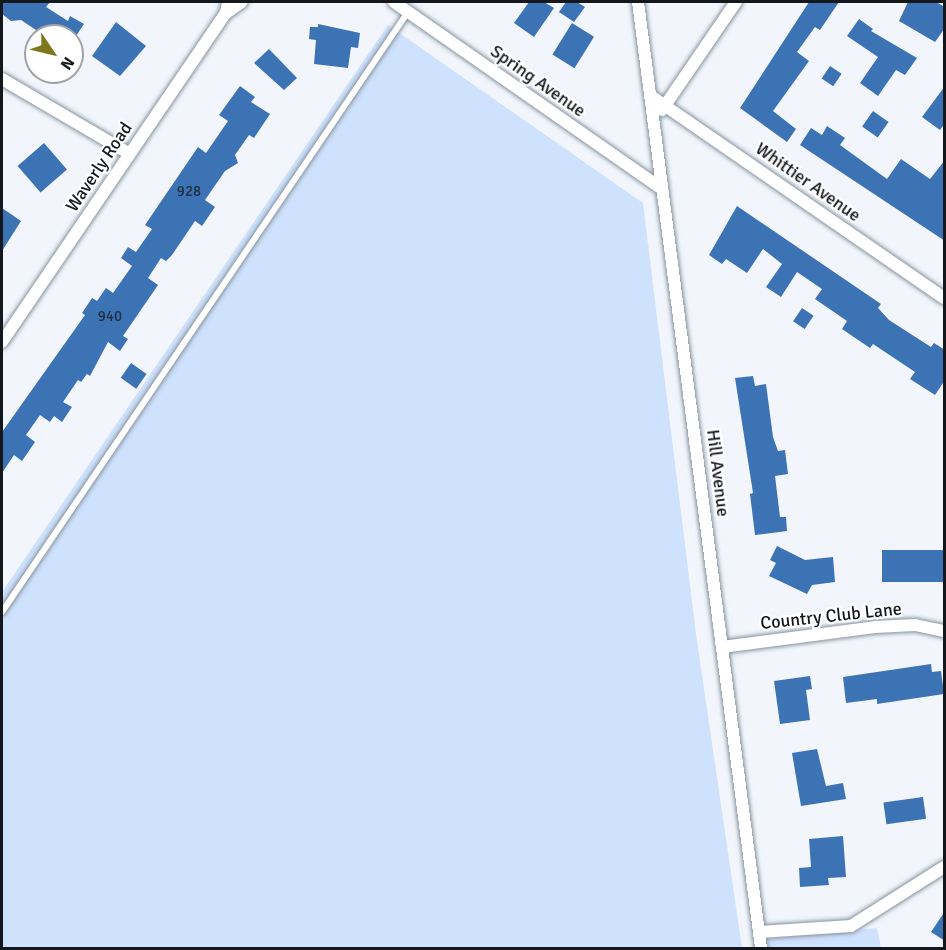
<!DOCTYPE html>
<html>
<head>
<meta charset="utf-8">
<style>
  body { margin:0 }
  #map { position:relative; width:946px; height:950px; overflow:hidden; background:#f2f6fc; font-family:Signika,sans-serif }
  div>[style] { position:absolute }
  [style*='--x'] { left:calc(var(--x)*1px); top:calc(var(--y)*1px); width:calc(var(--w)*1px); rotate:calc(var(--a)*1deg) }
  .green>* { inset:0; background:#cee2fd }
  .building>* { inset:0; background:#3c73b5; transform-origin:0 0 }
  .roads { filter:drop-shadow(0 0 2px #8893a0) drop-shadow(0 0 2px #8893a0) }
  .lane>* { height:6px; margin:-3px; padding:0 3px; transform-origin:3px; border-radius:3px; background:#fff }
  .street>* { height:12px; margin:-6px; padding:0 6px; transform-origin:6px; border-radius:6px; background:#fff }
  span { translate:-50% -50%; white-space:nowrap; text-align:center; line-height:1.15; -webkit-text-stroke:4.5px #fff; paint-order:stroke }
  .number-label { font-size:15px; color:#1e2f43 }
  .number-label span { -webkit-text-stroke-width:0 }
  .street-label { font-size:18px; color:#14181d }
  .frame { position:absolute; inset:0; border:3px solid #14181d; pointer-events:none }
  .north { position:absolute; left:24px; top:24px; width:60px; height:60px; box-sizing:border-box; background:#fff; border:2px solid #a1a3a5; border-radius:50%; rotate:125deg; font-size:16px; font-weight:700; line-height:24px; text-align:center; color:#14181d }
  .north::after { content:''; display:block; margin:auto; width:21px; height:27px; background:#7e771c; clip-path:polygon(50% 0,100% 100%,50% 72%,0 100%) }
</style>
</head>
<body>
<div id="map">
  <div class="green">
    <i style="clip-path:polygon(388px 25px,643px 203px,696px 634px,742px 948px,2px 948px,2px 592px)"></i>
    <i style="clip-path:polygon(877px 928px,881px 948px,769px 948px,767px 939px)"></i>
  </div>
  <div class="building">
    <i style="clip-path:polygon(2px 2px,50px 2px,46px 7px,68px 21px,70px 16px,84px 24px,76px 36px,45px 36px,21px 20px,11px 21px,2px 14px)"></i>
    <i style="clip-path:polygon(529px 2px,544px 2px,554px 8px,534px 37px,514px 23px)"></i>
    <i style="clip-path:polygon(566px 2px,577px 2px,585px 7px,574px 22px,559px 12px)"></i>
    <i style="clip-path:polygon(809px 2px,839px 2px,820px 30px,815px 27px,797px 52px,809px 61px,773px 111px,796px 129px,787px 142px,740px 108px)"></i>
    <i style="clip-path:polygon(908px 2px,936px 2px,945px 7px,945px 28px,935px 42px,899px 21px)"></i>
    <i style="clip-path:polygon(859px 19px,873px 29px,871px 31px,917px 58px,905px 75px,896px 70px,878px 96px,860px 83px,878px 57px,847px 36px)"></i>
    <i style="clip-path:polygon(116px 22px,146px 46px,120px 76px,92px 56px)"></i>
    <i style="left:572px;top:23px;width:26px;height:37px;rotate:32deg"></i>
    <i style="clip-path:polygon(318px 24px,360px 33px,358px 48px,351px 47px,348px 68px,314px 64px,316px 40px,309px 39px,310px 27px,318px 27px)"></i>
    <i style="clip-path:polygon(269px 49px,297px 78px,284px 90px,254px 63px)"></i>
    <i style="left:830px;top:66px;width:14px;height:15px;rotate:34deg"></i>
    <i style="clip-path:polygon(240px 86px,255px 97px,251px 102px,270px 114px,254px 138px,249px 135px,235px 155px,238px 163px,225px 171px,205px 200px,215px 207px,202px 226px,195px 221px,172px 255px,166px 261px,161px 258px,148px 278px,158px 285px,123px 336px,128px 339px,120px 351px,108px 342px,90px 376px,87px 374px,81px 382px,78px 380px,63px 402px,72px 407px,62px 422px,54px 416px,50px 422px,40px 415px,26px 435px,35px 442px,22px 461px,14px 455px,2px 473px,2px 432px,85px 315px,82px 313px,92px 298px,97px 301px,106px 288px,113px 293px,132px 266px,121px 258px,128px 247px,136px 252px,152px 229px,145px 225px,198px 147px,206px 153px,228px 121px,219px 115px)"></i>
    <i style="clip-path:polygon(945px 86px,945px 123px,940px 130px,922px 117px)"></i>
    <i style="left:873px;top:111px;width:19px;height:19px;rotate:35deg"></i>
    <i style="clip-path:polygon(827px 126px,845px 138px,840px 145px,887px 179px,901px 159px,930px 179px,945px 160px,945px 241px,800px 145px,811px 128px,822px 135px)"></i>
    <i style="left:44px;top:143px;width:35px;height:35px;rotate:49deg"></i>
    <i style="clip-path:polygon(737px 206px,881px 304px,878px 308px,889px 320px,931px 347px,934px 343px,945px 350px,945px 380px,935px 395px,910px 379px,915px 372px,873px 344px,870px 348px,842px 329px,847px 321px,815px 299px,822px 289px,797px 272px,781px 297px,766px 287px,782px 264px,763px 249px,747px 273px,726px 259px,722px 264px,709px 255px)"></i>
    <i style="clip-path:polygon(2px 208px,21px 221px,2px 251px)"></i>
    <i style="left:802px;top:308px;width:14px;height:16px;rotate:34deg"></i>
    <i style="left:131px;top:363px;width:19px;height:18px;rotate:35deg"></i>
    <i style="clip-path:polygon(753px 376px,755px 386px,766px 384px,773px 437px,778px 451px,785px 450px,788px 474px,775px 476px,780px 517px,786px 517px,787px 531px,755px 535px,750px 494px,753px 493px,735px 378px)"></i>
    <i style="clip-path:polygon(777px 546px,805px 560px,833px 557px,835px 582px,812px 585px,807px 594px,769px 576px,776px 563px,770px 560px)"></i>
    <i style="left:945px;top:550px;width:32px;height:63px;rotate:90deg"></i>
    <i style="clip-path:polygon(931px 664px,932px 672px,941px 671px,944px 694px,877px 704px,877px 699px,846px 703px,843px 677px)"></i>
    <i style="clip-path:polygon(810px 676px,812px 689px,806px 690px,810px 720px,780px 724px,774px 681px)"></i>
    <i style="clip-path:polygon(817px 749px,826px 786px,843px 783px,846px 799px,801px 806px,792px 753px)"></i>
    <i style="left:923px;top:797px;width:22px;height:40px;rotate:82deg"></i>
    <i style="clip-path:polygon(843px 836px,846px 877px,828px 878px,829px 885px,800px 887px,799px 868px,811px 867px,809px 839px)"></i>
    <i style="clip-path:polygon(945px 911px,945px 941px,931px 932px)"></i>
  </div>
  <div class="roads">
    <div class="lane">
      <i style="--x:2;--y:612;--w:724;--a:-55.92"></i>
    </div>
    <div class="street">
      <i style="--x:394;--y:2;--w:327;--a:34.9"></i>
      <i style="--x:638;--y:2;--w:954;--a:82.59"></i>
      <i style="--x:226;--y:13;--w:19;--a:-35"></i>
      <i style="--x:2;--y:79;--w:148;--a:30.4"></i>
      <i style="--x:651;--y:96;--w:356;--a:34.6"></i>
      <i style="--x:662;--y:110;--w:131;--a:-55.6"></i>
      <i style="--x:2;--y:342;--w:398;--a:-55.8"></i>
      <i style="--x:226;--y:13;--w:11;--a:-80"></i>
      <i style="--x:722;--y:647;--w:154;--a:-7.4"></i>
      <i style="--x:875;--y:627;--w:40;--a:-2.9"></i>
      <i style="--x:915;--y:625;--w:30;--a:12"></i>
      <i style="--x:759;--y:932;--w:92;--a:-3.7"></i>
      <i style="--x:851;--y:926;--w:110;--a:-32.4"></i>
    </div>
  </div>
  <div class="number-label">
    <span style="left:189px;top:192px">928</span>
    <span style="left:110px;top:317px">940</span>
  </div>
  <div class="street-label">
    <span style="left:538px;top:81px;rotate:35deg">Spring Avenue</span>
    <span style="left:99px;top:167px;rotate:-56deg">Waverly Road</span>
    <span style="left:808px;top:182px;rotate:35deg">Whittier Avenue</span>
    <span style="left:718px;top:473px;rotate:83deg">Hill Avenue</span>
    <span style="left:831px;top:616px;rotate:-6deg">Country Club Lane</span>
  </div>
  <div class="frame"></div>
  <div class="north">N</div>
</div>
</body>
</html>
